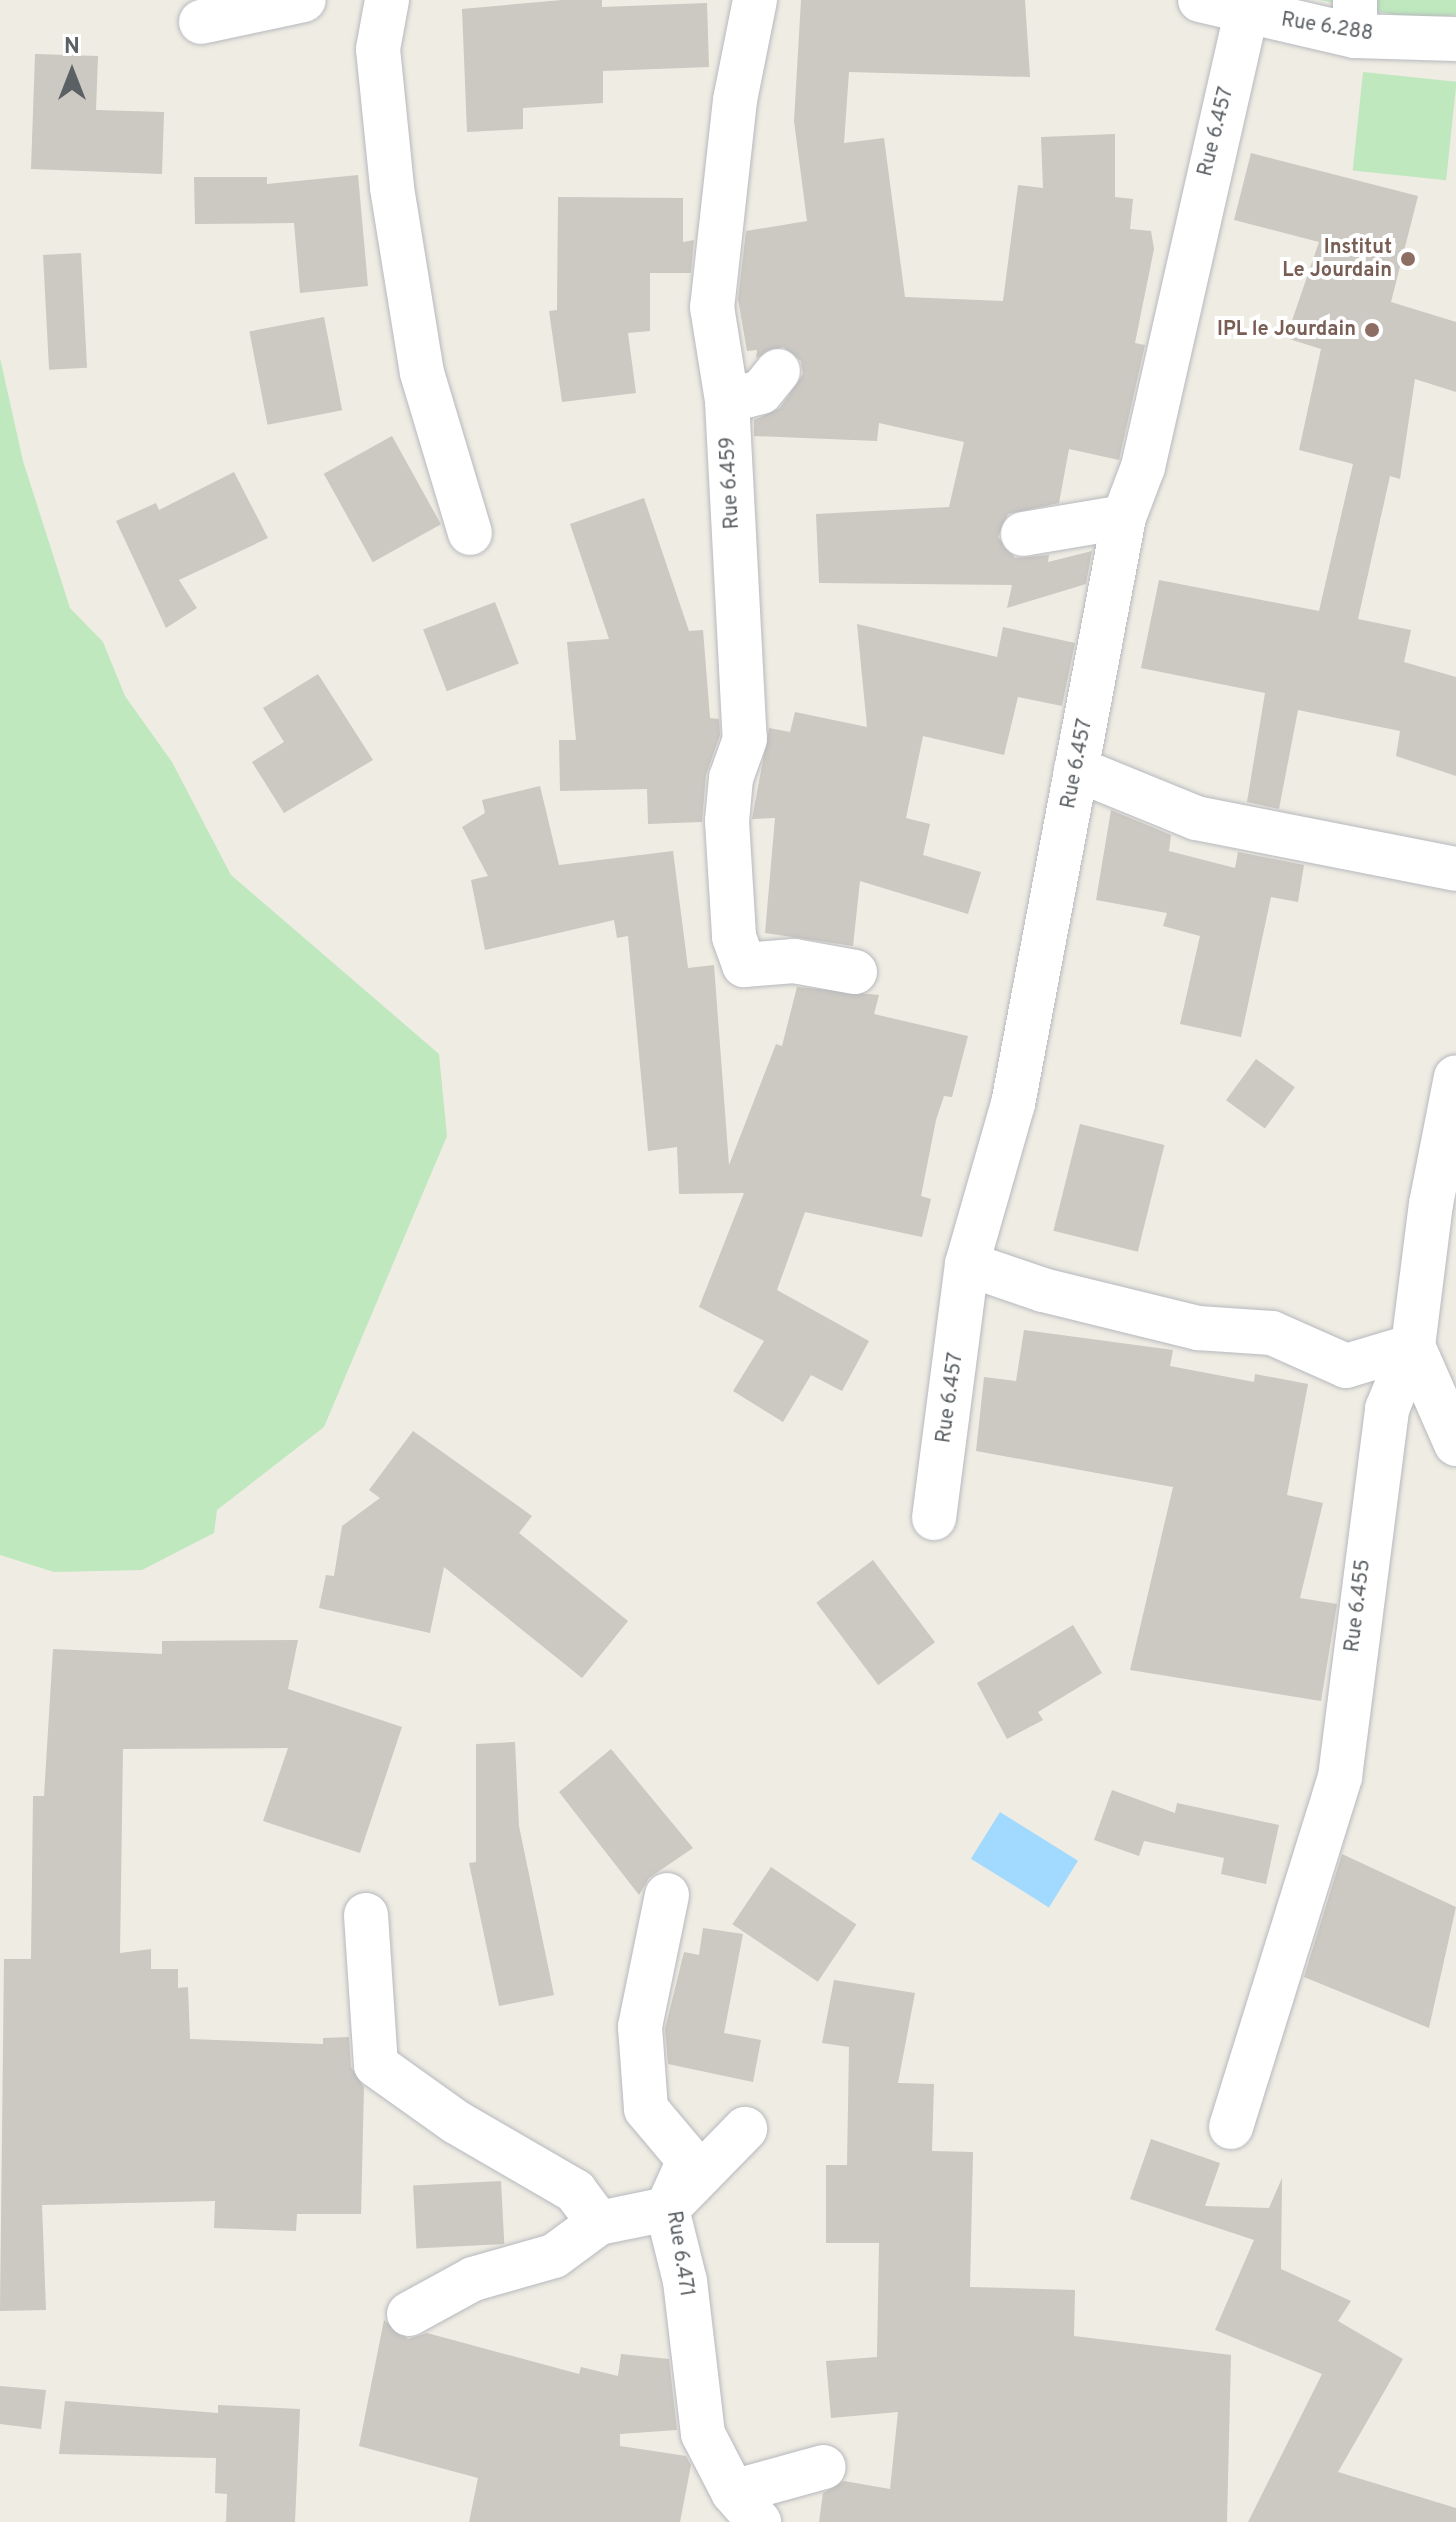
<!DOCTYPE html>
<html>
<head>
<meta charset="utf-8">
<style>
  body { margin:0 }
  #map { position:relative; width:1456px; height:2522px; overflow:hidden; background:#efece3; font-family:Overpass,sans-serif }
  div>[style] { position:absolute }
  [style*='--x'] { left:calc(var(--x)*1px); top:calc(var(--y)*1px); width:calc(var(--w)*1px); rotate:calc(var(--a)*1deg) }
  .green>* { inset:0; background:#bfe8be; transform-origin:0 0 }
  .water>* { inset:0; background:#a2daff; transform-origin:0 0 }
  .building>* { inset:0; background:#ccc8c2; transform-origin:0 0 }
  .roads { filter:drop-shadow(0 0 2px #b6b9be) drop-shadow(0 0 2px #b6b9be) }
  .street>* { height:44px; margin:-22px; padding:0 22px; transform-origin:22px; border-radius:22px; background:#fff }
  .secondary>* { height:44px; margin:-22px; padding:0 22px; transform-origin:22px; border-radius:22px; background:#fff }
  .dots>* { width:22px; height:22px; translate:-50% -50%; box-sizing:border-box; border:4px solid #fff; border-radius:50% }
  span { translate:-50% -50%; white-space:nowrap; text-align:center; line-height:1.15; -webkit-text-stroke:8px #fff; paint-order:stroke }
  .street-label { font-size:20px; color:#5b6064 }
  .education-label { font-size:20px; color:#785e54; font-weight:700 }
  .right { translate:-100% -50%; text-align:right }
  .north { position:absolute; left:32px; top:32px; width:80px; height:80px; -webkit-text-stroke:6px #fff; paint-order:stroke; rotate:0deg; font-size:22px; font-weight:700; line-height:32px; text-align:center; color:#5b6064 }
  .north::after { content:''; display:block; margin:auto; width:28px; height:36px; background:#5b6064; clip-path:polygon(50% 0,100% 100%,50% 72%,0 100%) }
</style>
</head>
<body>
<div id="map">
  <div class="green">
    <i style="clip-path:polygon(1320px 0,1456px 0,1456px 15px,1416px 19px)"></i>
    <i style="left:1363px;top:72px;width:94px;height:99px;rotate:6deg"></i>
    <i style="clip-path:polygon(0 358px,23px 461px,70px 608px,103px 642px,125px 696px,172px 762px,231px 875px,439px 1054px,447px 1136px,324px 1427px,217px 1510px,214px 1533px,142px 1570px,54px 1572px,0 1555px)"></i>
  </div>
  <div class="water">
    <i style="left:1000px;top:1812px;width:92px;height:55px;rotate:32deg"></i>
  </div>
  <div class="building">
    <i style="clip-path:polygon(562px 0,602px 0,602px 7px,707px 3px,709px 67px,603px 71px,603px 103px,523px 108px,523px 129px,467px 132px,462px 9px)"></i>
    <i style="clip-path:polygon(801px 0,1025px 0,1030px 77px,849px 72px,844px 143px,884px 138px,905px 297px,1003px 301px,1018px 185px,1043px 188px,1041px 137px,1115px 134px,1115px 197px,1133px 199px,1130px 229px,1151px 231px,1154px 249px,1135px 343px,1145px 345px,1119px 460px,1069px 449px,1059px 503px,1008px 514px,998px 537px,1015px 558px,1049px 555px,1048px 562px,1092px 551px,1086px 584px,1007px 608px,1012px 585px,819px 583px,816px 514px,949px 507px,964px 442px,879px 423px,877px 441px,754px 436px,754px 420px,780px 408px,803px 374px,801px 361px,783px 347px,756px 358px,757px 350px,747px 351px,738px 299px,746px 231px,807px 221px,794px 121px)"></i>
    <i style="clip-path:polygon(35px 54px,98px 56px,96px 110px,164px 112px,162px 174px,31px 169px)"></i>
    <i style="clip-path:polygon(1251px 153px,1418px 196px,1391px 302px,1456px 322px,1456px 392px,1415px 379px,1400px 479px,1390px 476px,1358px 619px,1411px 630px,1404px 662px,1456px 677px,1456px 776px,1396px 756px,1400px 731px,1298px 710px,1279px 809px,1247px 802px,1265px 693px,1141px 668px,1159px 580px,1319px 611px,1353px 464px,1299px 450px,1321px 349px,1286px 338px,1319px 242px,1234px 220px)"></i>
    <i style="clip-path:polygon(358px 175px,368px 286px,300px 293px,294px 223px,195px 224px,194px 177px,267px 177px,267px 184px)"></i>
    <i style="clip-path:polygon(558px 197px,683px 198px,683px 242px,694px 240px,691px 273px,650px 273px,650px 331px,628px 333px,636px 393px,562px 402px,549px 311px,557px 310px)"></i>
    <i style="left:81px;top:253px;width:115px;height:38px;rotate:87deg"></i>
    <i style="left:324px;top:317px;width:95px;height:76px;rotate:79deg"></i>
    <i style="left:392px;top:436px;width:101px;height:78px;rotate:61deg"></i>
    <i style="clip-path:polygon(234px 472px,268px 538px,179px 580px,197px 608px,166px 628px,116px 521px,156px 503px,159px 510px)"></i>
    <i style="clip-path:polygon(644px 498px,689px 631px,703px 630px,710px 718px,719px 719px,720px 735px,706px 775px,702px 822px,648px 824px,647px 789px,560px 791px,559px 740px,576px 740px,567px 642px,609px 639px,570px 524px)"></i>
    <i style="left:495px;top:602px;width:66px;height:77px;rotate:69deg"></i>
    <i style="clip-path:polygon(857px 624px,997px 657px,1003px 627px,1075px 643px,1062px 706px,1018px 697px,1004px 755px,923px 736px,906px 818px,930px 824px,923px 855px,981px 872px,968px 914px,860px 881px,853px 946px,765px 933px,775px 818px,752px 819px,769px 728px,790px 732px,795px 712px,867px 727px)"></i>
    <i style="clip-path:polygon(318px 674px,373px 760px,284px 813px,252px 762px,284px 742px,263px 708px)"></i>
    <i style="clip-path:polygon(540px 786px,559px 865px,673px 851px,688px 968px,714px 965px,729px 1165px,776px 1044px,782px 1046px,797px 987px,879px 995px,874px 1014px,968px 1036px,952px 1097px,944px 1096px,936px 1120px,921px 1196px,931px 1199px,922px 1237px,805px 1212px,777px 1290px,869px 1341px,842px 1391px,811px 1375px,783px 1422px,733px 1391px,764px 1341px,699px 1307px,744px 1193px,679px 1194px,677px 1147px,648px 1151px,628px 936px,617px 938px,614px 920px,485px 950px,471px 880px,488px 876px,462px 827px,485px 813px,482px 800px)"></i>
    <i style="clip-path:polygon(1111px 810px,1171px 835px,1169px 851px,1235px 868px,1238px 852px,1304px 865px,1298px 902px,1271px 897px,1241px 1037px,1180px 1024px,1200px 936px,1163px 926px,1167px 913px,1096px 900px)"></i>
    <i style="left:1256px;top:1059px;width:48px;height:51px;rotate:36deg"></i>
    <i style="left:1080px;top:1124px;width:87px;height:110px;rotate:14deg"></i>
    <i style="clip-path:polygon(1024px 1330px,1173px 1350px,1170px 1366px,1254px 1382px,1255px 1374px,1308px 1384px,1287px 1495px,1323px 1503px,1300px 1598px,1337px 1604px,1321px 1701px,1130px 1670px,1173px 1487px,976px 1451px,984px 1377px,1016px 1381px)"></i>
    <i style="clip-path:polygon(413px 1431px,532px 1516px,519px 1533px,628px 1621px,582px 1678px,444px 1567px,430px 1633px,319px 1608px,326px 1575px,334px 1576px,342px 1526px,380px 1498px,369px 1490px)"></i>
    <i style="left:873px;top:1560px;width:103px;height:71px;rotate:53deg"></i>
    <i style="clip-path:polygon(1073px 1625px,1102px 1673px,1038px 1712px,1043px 1720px,1007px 1739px,977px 1683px)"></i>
    <i style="clip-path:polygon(298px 1640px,288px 1689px,402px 1727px,360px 1853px,263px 1821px,288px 1748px,123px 1749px,120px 1953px,151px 1949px,151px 1969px,178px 1969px,178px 1988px,188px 1987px,190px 2039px,323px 2044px,323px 2038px,349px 2037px,351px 2067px,364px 2087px,361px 2214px,297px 2214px,296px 2231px,214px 2228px,215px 2201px,42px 2205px,46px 2310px,0 2311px,4px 1959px,31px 1959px,33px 1796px,44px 1796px,53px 1649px,162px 1654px,162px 1641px)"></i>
    <i style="clip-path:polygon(515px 1742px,519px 1826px,554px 1995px,499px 2006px,469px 1863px,476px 1862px,476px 1744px)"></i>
    <i style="clip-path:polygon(611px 1749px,693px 1848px,649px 1878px,639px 1895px,559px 1792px)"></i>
    <i style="clip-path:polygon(1112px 1790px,1175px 1813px,1177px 1803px,1279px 1825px,1266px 1884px,1221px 1874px,1224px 1858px,1144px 1841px,1139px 1856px,1094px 1840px)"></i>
    <i style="clip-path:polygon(1342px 1854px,1456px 1907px,1429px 2028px,1304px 1977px)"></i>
    <i style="left:771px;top:1867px;width:103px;height:69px;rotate:34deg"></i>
    <i style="clip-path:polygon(703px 1928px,743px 1934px,724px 2033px,761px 2040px,753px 2082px,668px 2064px,665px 2029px,684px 1952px,699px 1955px)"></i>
    <i style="clip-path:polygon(834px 1980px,915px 1993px,898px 2083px,934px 2084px,932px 2151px,973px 2152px,970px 2287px,1075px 2290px,1074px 2336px,1231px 2355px,1227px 2522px,819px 2522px,823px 2493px,844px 2481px,890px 2489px,898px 2412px,831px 2418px,826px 2361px,877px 2357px,879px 2243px,826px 2243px,826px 2165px,847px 2165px,849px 2047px,822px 2043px)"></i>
    <i style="clip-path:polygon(1151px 2139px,1220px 2163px,1205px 2206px,1269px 2208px,1282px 2178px,1281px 2269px,1351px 2301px,1338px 2321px,1403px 2359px,1338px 2472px,1456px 2508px,1456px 2522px,1248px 2522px,1322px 2374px,1215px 2330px,1254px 2240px,1130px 2199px)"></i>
    <i style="left:501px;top:2181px;width:63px;height:88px;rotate:87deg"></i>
    <i style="clip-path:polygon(384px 2320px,408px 2339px,427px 2333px,579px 2374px,581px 2367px,618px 2376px,621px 2354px,669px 2359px,677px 2430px,620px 2434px,620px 2446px,686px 2456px,691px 2465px,680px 2522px,469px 2522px,478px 2478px,359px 2446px)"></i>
    <i style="clip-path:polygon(0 2386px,46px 2390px,41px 2429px,0 2424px)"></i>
    <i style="clip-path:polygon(65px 2401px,218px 2413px,218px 2405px,300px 2409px,295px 2522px,226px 2522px,227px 2494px,215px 2493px,216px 2458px,59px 2454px)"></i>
  </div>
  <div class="roads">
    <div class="street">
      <i style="--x:387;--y:0;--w:50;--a:100.4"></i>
      <i style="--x:378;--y:49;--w:140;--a:84.2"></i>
      <i style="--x:392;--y:188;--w:187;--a:80.8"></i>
      <i style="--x:422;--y:373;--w:167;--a:73.3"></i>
      <i style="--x:755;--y:0;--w:102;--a:101.3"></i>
      <i style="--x:735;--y:100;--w:208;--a:96.3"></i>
      <i style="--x:712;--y:307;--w:95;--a:80.9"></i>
      <i style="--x:727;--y:401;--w:338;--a:87"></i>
      <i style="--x:745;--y:739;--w:41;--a:109.7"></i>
      <i style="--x:731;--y:778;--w:43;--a:95.3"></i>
      <i style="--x:727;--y:821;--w:116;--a:86.5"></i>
      <i style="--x:734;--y:937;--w:30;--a:70"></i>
      <i style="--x:744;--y:965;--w:50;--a:-4.6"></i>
      <i style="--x:794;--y:961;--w:62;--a:10.2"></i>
      <i style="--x:1355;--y:0;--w:36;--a:90"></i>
      <i style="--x:201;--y:22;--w:105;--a:-12.1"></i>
      <i style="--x:727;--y:401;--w:35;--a:-15"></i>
      <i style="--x:761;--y:392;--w:27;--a:-51"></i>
      <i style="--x:1023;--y:534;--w:102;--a:-9.6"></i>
      <i style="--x:1076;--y:769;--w:130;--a:22.2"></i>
      <i style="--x:1196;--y:818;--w:265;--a:11.1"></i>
      <i style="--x:967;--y:1264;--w:80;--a:18.9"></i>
      <i style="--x:1043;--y:1290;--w:160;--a:13.8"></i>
      <i style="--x:1198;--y:1328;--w:74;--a:3.9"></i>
      <i style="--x:1272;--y:1333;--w:81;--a:24"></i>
      <i style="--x:1346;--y:1366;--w:70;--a:-16.6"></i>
      <i style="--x:1413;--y:1346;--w:107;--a:66.3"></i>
      <i style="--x:934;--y:1518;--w:256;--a:-82.6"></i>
      <i style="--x:967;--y:1264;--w:166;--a:-74"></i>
      <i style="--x:1013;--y:1104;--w:597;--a:-79.29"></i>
      <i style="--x:1124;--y:517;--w:53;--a:-69.2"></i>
      <i style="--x:1143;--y:467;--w:465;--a:-77.2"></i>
      <i style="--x:667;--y:1895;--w:135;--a:101.6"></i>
      <i style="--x:640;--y:2027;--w:82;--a:85.8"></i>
      <i style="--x:646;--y:2109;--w:67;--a:49.9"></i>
      <i style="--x:689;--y:2160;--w:54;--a:114.2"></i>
      <i style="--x:667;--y:2209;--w:74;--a:76"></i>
      <i style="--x:685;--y:2281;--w:154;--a:83.3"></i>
      <i style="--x:703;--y:2434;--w:65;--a:62.7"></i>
      <i style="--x:733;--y:2492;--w:40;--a:49"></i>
      <i style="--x:366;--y:1915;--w:150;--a:86.2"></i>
      <i style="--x:376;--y:2065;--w:98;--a:35.5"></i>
      <i style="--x:456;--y:2122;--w:138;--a:30.1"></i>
      <i style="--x:575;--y:2191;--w:40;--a:53"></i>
      <i style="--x:599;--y:2223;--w:69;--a:-11.6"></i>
      <i style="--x:667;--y:2209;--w:112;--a:-45.7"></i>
      <i style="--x:1231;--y:2127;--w:367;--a:-72.7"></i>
      <i style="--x:1340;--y:1777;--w:371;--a:-82.7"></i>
      <i style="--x:1387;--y:1409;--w:68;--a:-67.6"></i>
      <i style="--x:1413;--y:1346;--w:143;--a:-82.8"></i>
      <i style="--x:1431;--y:1204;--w:129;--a:-78.9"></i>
      <i style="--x:409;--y:2314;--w:73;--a:-28.7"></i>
      <i style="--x:473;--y:2279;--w:84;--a:-15.9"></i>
      <i style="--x:554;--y:2256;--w:56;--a:-36.3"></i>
      <i style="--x:733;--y:2492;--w:94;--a:-15.4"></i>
    </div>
    <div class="secondary">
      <i style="--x:1200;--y:0;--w:159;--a:13.1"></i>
      <i style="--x:1355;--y:36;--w:101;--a:1.7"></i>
    </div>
  </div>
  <div class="dots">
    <i style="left:1408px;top:259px;background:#8d6e63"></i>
    <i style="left:1372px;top:330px;background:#8d6e63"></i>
  </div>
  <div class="street-label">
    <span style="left:1327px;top:28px;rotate:9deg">Rue 6.288</span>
    <span style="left:1217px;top:132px;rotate:-76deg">Rue 6.457</span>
    <span style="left:731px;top:483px;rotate:-93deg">Rue 6.459</span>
    <span style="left:1078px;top:764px;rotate:-79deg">Rue 6.457</span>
    <span style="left:951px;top:1398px;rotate:-82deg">Rue 6.457</span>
    <span style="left:1359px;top:1606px;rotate:-83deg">Rue 6.455</span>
    <span style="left:679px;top:2254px;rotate:81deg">Rue 6.471</span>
  </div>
  <div class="education-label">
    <span class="right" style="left:1392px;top:260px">Institut<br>Le Jourdain</span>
    <span class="right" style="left:1356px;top:330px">IPL le Jourdain</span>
  </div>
  <div class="north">N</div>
</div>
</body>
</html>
